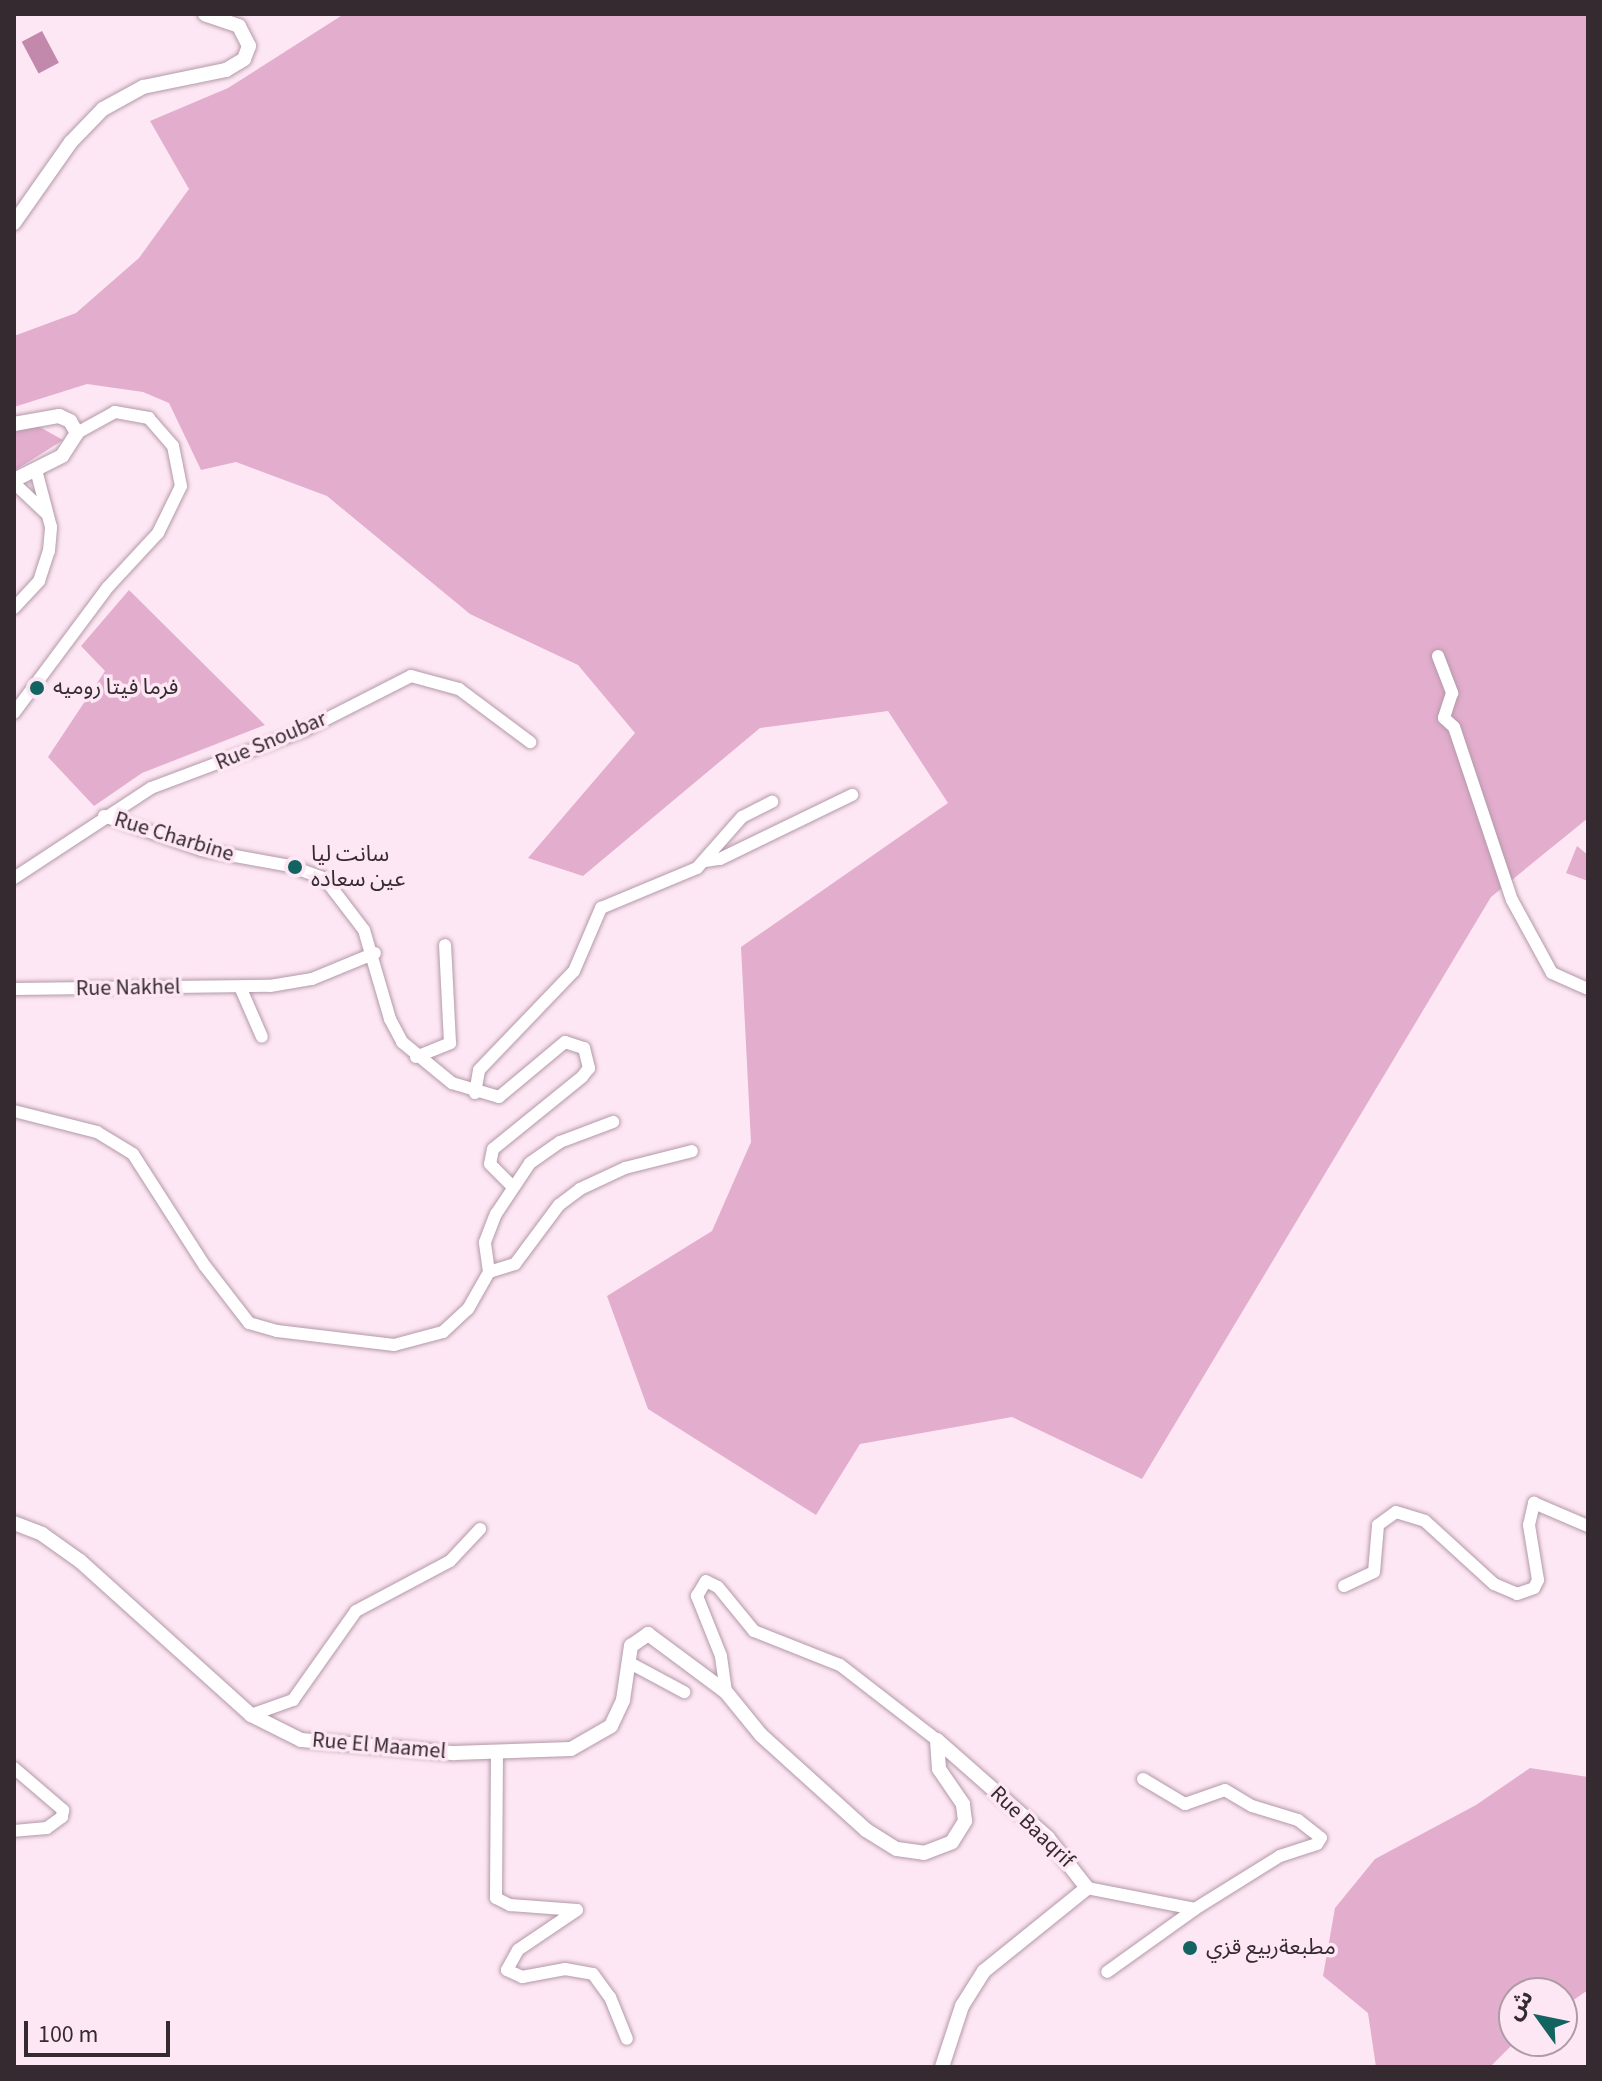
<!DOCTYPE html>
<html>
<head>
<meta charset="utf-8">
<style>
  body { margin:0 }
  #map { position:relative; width:1602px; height:2081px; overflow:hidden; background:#fee7f4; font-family:"Source Sans 3","Noto Sans Arabic",sans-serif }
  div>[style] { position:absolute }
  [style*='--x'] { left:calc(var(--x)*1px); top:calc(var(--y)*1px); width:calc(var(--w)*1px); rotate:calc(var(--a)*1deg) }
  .green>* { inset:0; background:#e3adcd }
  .water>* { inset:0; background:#c389ac; transform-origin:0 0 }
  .roads { filter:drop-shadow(0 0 2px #b399a8) drop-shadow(0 0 2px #b399a8) }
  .minor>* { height:12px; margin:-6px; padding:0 6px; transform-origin:6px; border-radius:6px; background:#fff }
  .tertiary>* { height:14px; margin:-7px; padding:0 7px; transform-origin:7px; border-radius:7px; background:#fff }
  .dots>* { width:22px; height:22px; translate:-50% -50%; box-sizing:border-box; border:4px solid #fee7f4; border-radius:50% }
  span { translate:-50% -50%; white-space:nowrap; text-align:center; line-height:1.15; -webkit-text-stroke:7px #fee7f4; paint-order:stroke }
  .poi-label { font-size:22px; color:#352a30 }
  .left { translate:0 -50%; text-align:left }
  .street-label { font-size:22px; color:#352a30 }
  .frame { position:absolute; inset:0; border:16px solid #352a30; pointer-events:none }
  .north { position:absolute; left:1498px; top:1977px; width:80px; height:80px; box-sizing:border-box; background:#fee7f4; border:2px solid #ae9ba6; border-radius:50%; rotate:303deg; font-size:22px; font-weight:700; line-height:32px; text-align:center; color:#352a30 }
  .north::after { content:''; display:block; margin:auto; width:28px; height:36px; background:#136361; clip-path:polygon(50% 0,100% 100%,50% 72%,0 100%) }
  .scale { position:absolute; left:24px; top:2021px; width:146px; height:36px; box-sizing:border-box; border:4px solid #352a30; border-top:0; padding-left:10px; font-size:24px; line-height:28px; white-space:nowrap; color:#352a30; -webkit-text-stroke:6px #fee7f4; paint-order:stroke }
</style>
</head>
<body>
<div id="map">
  <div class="green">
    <i style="clip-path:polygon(344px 14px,1588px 14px,1588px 818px,1491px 897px,1142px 1479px,1012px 1417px,860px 1444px,816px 1515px,648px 1409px,607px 1296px,712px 1231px,751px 1142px,741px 947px,948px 803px,888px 711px,760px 728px,583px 876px,528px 858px,635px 733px,578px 665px,470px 614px,327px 496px,236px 462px,201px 470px,169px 403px,143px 392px,87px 384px,14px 407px,14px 336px,76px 313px,139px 258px,189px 189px,150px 121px,228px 88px)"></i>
    <i style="clip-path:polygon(36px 425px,63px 440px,14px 471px,14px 432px)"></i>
    <i style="clip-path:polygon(129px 590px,265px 725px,142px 773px,94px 806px,48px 757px,105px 671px,81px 646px)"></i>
    <i style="clip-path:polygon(1577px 846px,1588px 855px,1588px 881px,1566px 873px)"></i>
    <i style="clip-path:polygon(1530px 1768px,1588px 1777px,1588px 1990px,1562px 2008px,1562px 1993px,1514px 1993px,1516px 2041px,1490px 2067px,1376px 2067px,1368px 2013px,1323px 1976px,1335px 1908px,1375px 1859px,1476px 1805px)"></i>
  </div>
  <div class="water">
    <i style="left:42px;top:31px;width:36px;height:23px;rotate:62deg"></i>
  </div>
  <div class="roads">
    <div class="minor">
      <i style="--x:14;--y:483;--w:45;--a:43.2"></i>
      <i style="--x:14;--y:608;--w:37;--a:-47"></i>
      <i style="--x:39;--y:581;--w:32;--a:-72"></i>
      <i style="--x:49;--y:551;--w:24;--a:-85"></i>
      <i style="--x:51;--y:527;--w:59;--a:-104.7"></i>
      <i style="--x:1438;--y:656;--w:40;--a:69"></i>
      <i style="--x:1452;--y:693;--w:26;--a:108"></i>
      <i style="--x:1444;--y:718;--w:13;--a:42"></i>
      <i style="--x:1454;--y:727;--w:182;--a:71.5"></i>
      <i style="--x:1512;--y:900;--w:83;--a:61.3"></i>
      <i style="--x:1552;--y:973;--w:39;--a:24"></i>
      <i style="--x:14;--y:713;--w:157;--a:-53.3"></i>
      <i style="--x:108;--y:587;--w:74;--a:-47.2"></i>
      <i style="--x:158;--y:533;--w:52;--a:-63.9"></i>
      <i style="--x:181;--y:486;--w:41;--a:-101.3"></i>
      <i style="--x:173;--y:446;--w:37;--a:-131"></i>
      <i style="--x:149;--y:418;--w:35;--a:-170"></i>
      <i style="--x:115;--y:412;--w:43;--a:151.1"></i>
      <i style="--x:104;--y:816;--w:104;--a:19.1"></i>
      <i style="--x:202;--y:850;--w:89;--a:10.3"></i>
      <i style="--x:290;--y:866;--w:37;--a:20"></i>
      <i style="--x:325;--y:879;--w:64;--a:52.6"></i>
      <i style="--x:364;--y:930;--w:93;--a:73.7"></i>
      <i style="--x:390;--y:1019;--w:26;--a:62"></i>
      <i style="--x:402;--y:1042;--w:65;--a:39.4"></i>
      <i style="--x:452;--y:1083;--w:49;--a:16.6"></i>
      <i style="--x:499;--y:1097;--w:86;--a:-39.8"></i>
      <i style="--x:565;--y:1042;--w:20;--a:18"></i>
      <i style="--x:584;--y:1048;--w:21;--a:76"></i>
      <i style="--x:589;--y:1068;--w:11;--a:128"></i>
      <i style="--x:582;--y:1077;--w:114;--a:141"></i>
      <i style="--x:493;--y:1149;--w:15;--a:101"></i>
      <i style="--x:490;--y:1164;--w:30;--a:45"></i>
      <i style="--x:705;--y:861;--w:15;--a:-8"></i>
      <i style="--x:720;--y:859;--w:147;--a:-25.9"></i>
      <i style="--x:14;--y:878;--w:164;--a:-33.3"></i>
      <i style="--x:151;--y:788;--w:162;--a:-20.6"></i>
      <i style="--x:303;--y:731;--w:121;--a:-27"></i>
      <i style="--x:411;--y:676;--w:50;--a:15.2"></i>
      <i style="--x:459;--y:689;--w:89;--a:36.7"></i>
      <i style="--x:14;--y:989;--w:256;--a:-0.7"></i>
      <i style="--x:270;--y:986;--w:43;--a:-9.5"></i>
      <i style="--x:312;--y:979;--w:68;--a:-22.4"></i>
      <i style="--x:241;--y:989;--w:52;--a:66.4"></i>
      <i style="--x:416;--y:1057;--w:37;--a:-22"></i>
      <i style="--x:450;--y:1043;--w:98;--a:-92.9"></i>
      <i style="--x:475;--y:1093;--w:23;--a:-80"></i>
      <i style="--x:479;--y:1070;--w:137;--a:-46.2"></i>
      <i style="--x:574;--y:971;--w:69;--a:-66.8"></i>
      <i style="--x:601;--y:908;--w:104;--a:-22.6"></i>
      <i style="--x:697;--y:868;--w:68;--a:-48.6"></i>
      <i style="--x:742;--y:817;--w:34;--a:-27"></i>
      <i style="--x:14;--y:1111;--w:86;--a:14.2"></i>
      <i style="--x:97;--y:1132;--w:42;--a:31.4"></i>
      <i style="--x:133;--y:1154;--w:133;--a:57.3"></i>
      <i style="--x:205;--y:1266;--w:72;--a:52.3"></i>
      <i style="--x:249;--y:1323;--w:29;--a:16"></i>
      <i style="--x:277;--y:1331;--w:118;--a:6.8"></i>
      <i style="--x:394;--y:1345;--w:51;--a:-14.9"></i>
      <i style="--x:443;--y:1332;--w:34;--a:-43"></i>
      <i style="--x:468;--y:1309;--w:43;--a:-60.4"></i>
      <i style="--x:489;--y:1272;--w:30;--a:-98"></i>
      <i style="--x:485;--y:1242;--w:30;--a:-69"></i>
      <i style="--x:496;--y:1214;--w:61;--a:-56.3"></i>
      <i style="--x:530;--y:1163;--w:37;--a:-35"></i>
      <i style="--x:560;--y:1142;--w:57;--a:-20.7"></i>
      <i style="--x:489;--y:1272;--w:27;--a:-17"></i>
      <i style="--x:515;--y:1264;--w:74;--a:-53.3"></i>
      <i style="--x:559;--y:1205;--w:26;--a:-37"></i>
      <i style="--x:580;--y:1189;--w:50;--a:-25"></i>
      <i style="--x:625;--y:1168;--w:69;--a:-14.2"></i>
      <i style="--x:1344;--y:1586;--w:33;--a:-25"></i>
      <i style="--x:1374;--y:1572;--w:47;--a:-85.1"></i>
      <i style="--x:1378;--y:1525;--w:22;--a:-36"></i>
      <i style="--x:1396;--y:1512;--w:30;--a:17"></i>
      <i style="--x:1425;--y:1521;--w:93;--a:42.4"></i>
      <i style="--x:1494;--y:1584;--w:25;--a:23"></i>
      <i style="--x:1517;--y:1594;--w:18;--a:-19"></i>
      <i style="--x:1534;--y:1588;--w:9;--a:-63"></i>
      <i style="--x:1538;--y:1580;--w:56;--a:-99.3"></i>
      <i style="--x:1529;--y:1525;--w:23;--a:-77"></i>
      <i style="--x:1534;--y:1503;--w:59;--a:23.1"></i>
      <i style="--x:628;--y:1662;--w:64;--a:28.2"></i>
      <i style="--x:726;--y:1692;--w:36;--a:-98"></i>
      <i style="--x:721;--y:1656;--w:65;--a:-111.8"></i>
      <i style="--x:697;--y:1596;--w:17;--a:-59"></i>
      <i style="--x:706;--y:1581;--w:13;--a:27"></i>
      <i style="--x:718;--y:1587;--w:57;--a:50.7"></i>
      <i style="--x:754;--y:1631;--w:92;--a:21.6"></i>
      <i style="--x:840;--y:1665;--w:123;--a:37.7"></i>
      <i style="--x:251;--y:1715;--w:45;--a:-19.7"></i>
      <i style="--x:293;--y:1700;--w:109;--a:-54.7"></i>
      <i style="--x:356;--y:1611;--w:106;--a:-28"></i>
      <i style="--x:450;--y:1561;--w:44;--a:-46.8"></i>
      <i style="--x:497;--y:1752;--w:146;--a:90.4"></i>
      <i style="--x:496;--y:1898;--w:16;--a:27"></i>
      <i style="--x:510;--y:1905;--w:67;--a:4.3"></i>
      <i style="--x:577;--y:1910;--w:71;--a:145.9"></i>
      <i style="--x:518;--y:1950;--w:23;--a:119"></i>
      <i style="--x:507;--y:1970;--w:17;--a:25"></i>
      <i style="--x:522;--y:1977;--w:44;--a:-10.5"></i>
      <i style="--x:565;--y:1969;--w:28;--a:10"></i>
      <i style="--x:593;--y:1974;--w:29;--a:54"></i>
      <i style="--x:610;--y:1997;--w:45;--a:68"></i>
      <i style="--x:14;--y:1768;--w:65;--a:40.6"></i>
      <i style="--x:63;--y:1810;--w:7;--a:98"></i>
      <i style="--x:62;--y:1817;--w:19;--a:144"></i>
      <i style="--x:47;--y:1828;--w:33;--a:175"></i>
      <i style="--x:1143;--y:1779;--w:49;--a:30.8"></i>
      <i style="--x:1185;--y:1804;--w:42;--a:-19.3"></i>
      <i style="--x:1225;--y:1790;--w:31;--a:31"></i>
      <i style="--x:1252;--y:1806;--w:48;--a:16.9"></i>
      <i style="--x:1298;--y:1820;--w:29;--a:38"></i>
      <i style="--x:1321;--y:1838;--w:7;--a:124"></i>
      <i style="--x:1317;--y:1844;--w:39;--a:162"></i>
      <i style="--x:1280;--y:1856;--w:100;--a:148.1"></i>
      <i style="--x:1087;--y:1888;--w:110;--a:11"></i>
      <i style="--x:1195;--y:1909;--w:108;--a:144.4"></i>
    </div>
    <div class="tertiary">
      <i style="--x:14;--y:223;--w:99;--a:-54.9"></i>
      <i style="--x:71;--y:142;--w:46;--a:-45.9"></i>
      <i style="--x:103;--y:109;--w:46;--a:-28.8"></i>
      <i style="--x:143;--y:87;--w:85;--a:-11.6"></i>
      <i style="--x:226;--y:70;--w:21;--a:-31"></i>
      <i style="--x:244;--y:59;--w:14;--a:-69"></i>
      <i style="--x:249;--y:46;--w:22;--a:-117"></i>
      <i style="--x:239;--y:26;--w:36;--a:-161"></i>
      <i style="--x:14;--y:424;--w:46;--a:-10.1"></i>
      <i style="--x:59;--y:416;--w:12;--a:24"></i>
      <i style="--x:70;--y:421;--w:14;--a:60"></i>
      <i style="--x:77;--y:433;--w:27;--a:123"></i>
      <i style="--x:62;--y:456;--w:54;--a:153.4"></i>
      <i style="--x:14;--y:1523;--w:30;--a:21"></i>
      <i style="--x:42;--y:1534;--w:47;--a:35.4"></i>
      <i style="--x:80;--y:1561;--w:230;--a:42"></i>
      <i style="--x:251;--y:1715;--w:56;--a:26.6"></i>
      <i style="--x:301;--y:1740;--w:154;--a:4.9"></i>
      <i style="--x:454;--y:1753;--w:117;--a:-2"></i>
      <i style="--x:571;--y:1749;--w:46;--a:-29.9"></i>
      <i style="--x:611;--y:1726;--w:29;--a:-65"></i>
      <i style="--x:623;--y:1700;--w:55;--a:-81.6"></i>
      <i style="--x:631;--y:1646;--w:21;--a:-35"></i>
      <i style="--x:648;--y:1634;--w:97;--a:36.6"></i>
      <i style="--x:726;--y:1692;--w:55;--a:50.9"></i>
      <i style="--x:761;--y:1735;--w:142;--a:42.1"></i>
      <i style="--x:866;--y:1830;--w:36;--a:32"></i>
      <i style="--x:897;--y:1849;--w:27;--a:8"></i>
      <i style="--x:924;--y:1853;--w:30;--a:-21"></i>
      <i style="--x:952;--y:1842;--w:25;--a:-58"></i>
      <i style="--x:965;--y:1821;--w:17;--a:-97"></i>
      <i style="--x:963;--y:1804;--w:42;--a:-124.4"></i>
      <i style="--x:939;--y:1769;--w:29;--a:-94"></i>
      <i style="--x:937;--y:1740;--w:148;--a:41.4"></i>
      <i style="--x:1048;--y:1838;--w:63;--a:52"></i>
      <i style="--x:1087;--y:1888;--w:132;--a:141.1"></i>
      <i style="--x:984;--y:1971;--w:41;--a:122.2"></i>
      <i style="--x:962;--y:2006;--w:64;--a:108.2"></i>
    </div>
  </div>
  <div class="dots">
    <i style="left:37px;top:688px;background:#136361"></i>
    <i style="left:295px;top:867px;background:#136361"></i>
    <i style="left:1190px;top:1948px;background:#136361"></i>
  </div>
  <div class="poi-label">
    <span class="left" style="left:53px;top:688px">فرما فيتا روميه</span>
    <span class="left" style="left:311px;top:867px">سانت ليا<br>عين سعاده</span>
    <span class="left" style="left:1206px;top:1948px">مطبعةربيع قزي</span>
  </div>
  <div class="street-label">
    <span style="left:271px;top:741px;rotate:-23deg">Rue Snoubar</span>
    <span style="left:174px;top:837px;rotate:17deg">Rue Charbine</span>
    <span style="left:128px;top:988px;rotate:-1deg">Rue Nakhel</span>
    <span style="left:379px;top:1746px;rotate:5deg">Rue El Maamel</span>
    <span style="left:1032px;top:1827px;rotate:44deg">Rue Baaqrif</span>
  </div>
  <div class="frame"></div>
  <div class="north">ش</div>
  <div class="scale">100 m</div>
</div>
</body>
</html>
